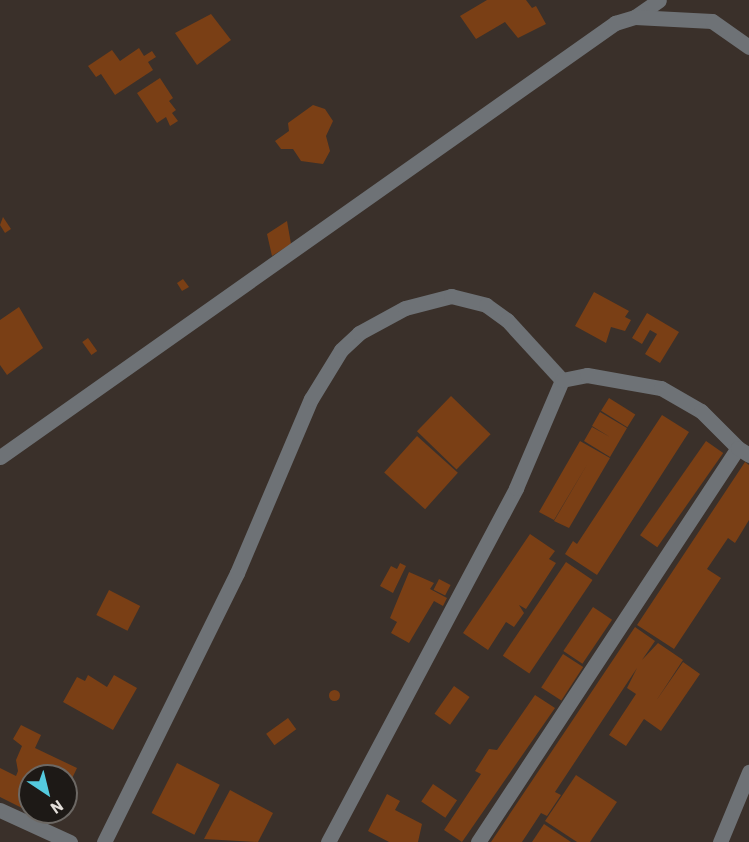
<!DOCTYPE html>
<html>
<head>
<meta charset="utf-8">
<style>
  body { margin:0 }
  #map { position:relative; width:749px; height:842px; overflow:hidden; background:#3a302a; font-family:Barlow,sans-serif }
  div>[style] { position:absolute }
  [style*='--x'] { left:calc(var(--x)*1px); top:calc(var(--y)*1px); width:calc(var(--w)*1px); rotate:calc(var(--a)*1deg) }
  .building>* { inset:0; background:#7a3f15; transform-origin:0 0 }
  .round { border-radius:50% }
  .minor>* { height:15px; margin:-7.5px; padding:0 7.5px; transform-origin:7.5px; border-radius:7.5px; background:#6e7276 }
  span { translate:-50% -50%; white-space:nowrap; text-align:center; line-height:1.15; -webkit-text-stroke:4.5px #1d1916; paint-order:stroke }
  .north { position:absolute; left:18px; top:764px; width:60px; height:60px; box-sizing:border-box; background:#1d1916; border:2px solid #6c6864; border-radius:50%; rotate:145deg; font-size:16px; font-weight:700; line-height:24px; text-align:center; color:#e3ded9 }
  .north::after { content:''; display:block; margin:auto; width:21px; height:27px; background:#54cade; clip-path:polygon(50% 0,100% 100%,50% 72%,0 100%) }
</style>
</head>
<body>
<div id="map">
  <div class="building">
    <i style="clip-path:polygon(487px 0,526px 0,532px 8px,536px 6px,546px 24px,518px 38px,505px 22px,476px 39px,460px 16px)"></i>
    <i style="clip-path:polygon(211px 14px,231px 40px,197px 65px,175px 33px)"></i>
    <i style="clip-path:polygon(139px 48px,144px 56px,152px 51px,156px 57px,148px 62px,153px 70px,115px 95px,101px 74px,96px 77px,88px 66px,112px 50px,120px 61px)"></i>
    <i style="clip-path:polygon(160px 78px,173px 98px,169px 101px,176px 110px,172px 113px,178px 121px,170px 126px,166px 117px,157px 123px,137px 93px)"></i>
    <i style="clip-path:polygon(313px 105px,325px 109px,333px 121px,326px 136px,330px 151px,323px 164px,301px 161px,293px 149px,281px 149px,275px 141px,289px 131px,288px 123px)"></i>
    <i style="clip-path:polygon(3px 217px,11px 229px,5px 233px,0 225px)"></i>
    <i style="clip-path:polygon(287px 221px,291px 244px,272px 256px,267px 234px)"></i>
    <i style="clip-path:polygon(183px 279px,189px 287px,182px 291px,177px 283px)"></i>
    <i style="clip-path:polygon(594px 292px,629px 311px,625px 317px,631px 320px,625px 331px,611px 327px,606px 343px,575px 326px)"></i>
    <i style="clip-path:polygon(19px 307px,43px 348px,7px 375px,0 365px,0 320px)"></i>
    <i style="clip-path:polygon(647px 313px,679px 332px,660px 363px,645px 354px,657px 334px,650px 330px,642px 344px,632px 338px)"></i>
    <i style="left:88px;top:338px;width:16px;height:7px;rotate:55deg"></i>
    <i style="left:451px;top:396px;width:55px;height:49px;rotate:44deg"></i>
    <i style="left:609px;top:398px;width:31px;height:15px;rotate:32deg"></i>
    <i style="clip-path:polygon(600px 412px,627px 428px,610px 457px,584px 441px,592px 427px,610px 437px,592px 426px)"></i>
    <i style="clip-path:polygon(662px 415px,689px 432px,597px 575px,565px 554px,573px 541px,577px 544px)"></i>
    <i style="left:417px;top:436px;width:55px;height:49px;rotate:42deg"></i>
    <i style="clip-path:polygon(580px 441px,610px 458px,569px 528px,554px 521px,588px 463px,554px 520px,539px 512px)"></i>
    <i style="left:706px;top:441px;width:21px;height:115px;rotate:35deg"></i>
    <i style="clip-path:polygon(745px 462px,749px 465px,749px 520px,735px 543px,728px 538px,707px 569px,721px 578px,674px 649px,637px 625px)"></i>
    <i style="clip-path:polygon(530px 534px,555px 551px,549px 559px,556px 563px,526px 609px,519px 605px,524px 613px,514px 627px,506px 622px,488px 650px,463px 633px)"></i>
    <i style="left:566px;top:562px;width:32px;height:113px;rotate:34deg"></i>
    <i style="clip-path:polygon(400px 563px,406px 566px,393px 593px,380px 586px,391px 566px,397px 569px)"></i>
    <i style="clip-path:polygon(409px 572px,434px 583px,430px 589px,447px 598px,443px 606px,434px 601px,409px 643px,391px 633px,397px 622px,390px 618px)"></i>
    <i style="left:439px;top:579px;width:13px;height:12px;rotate:27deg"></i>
    <i style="left:109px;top:590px;width:35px;height:28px;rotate:27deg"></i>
    <i style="left:593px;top:607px;width:23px;height:53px;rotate:34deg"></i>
    <i style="clip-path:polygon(635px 627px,655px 641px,642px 660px,658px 643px,683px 660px,656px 701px,683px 662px,700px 674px,661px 731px,644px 719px,626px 746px,609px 735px,636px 694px,627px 688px,637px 668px,555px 792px,561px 795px,547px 816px,541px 813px,522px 842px,491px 842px)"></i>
    <i style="left:563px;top:654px;width:24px;height:40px;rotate:33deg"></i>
    <i style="clip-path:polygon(88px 675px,107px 687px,114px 675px,137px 688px,113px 730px,63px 702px,77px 677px,85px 681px)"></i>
    <i style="left:454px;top:686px;width:19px;height:34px;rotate:35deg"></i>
    <i class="round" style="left:328.5px;top:689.5px;width:11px;height:11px"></i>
    <i style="clip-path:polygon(535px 695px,555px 708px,462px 842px,444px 830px,481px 774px,475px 771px,489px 749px,497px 750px)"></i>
    <i style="left:288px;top:718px;width:14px;height:27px;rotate:54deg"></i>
    <i style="clip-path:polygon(21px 725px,41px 735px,35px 748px,77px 768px,66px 791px,66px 776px,30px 776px,30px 812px,0 797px,0 768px,16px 776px,18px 771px,16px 760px,22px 746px,13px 739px)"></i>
    <i style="left:177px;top:763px;width:48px;height:56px;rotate:27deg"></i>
    <i style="clip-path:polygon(576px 775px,617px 802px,590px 842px,577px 842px,545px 821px)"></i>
    <i style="left:433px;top:784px;width:29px;height:21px;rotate:34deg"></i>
    <i style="clip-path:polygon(230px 790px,273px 813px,258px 842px,204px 839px)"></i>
    <i style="clip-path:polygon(387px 794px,400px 801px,395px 810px,422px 824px,418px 842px,389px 842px,368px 831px)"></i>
    <i style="clip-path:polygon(544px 824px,571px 842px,532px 842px)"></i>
  </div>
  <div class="minor">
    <i style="--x:635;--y:17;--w:29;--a:-35"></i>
    <i style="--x:0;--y:457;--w:753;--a:-35.21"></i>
    <i style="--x:615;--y:23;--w:21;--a:-17"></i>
    <i style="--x:635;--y:17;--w:77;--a:3"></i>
    <i style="--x:712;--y:21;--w:45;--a:35.1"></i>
    <i style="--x:0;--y:810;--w:77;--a:24.6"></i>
    <i style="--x:104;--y:842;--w:300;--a:-63.7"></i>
    <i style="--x:237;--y:573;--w:189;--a:-67"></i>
    <i style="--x:311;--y:399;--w:57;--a:-58.5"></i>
    <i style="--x:341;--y:350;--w:25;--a:-43"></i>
    <i style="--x:359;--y:333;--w:52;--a:-28.5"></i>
    <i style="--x:405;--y:308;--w:48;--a:-14.6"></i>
    <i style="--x:451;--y:296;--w:36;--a:14"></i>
    <i style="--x:486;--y:305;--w:26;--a:36"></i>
    <i style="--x:507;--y:320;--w:81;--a:47.5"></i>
    <i style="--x:328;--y:842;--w:401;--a:-62"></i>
    <i style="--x:516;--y:488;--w:117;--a:-66.9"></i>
    <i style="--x:562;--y:380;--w:25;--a:-11"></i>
    <i style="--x:587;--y:375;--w:75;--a:10"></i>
    <i style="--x:661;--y:388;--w:46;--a:29.9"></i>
    <i style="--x:701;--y:411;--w:52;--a:45"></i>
    <i style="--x:478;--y:842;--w:472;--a:-56.6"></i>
    <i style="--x:738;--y:448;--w:13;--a:32"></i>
    <i style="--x:720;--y:842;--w:76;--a:-67.5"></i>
  </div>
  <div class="north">N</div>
</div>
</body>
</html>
